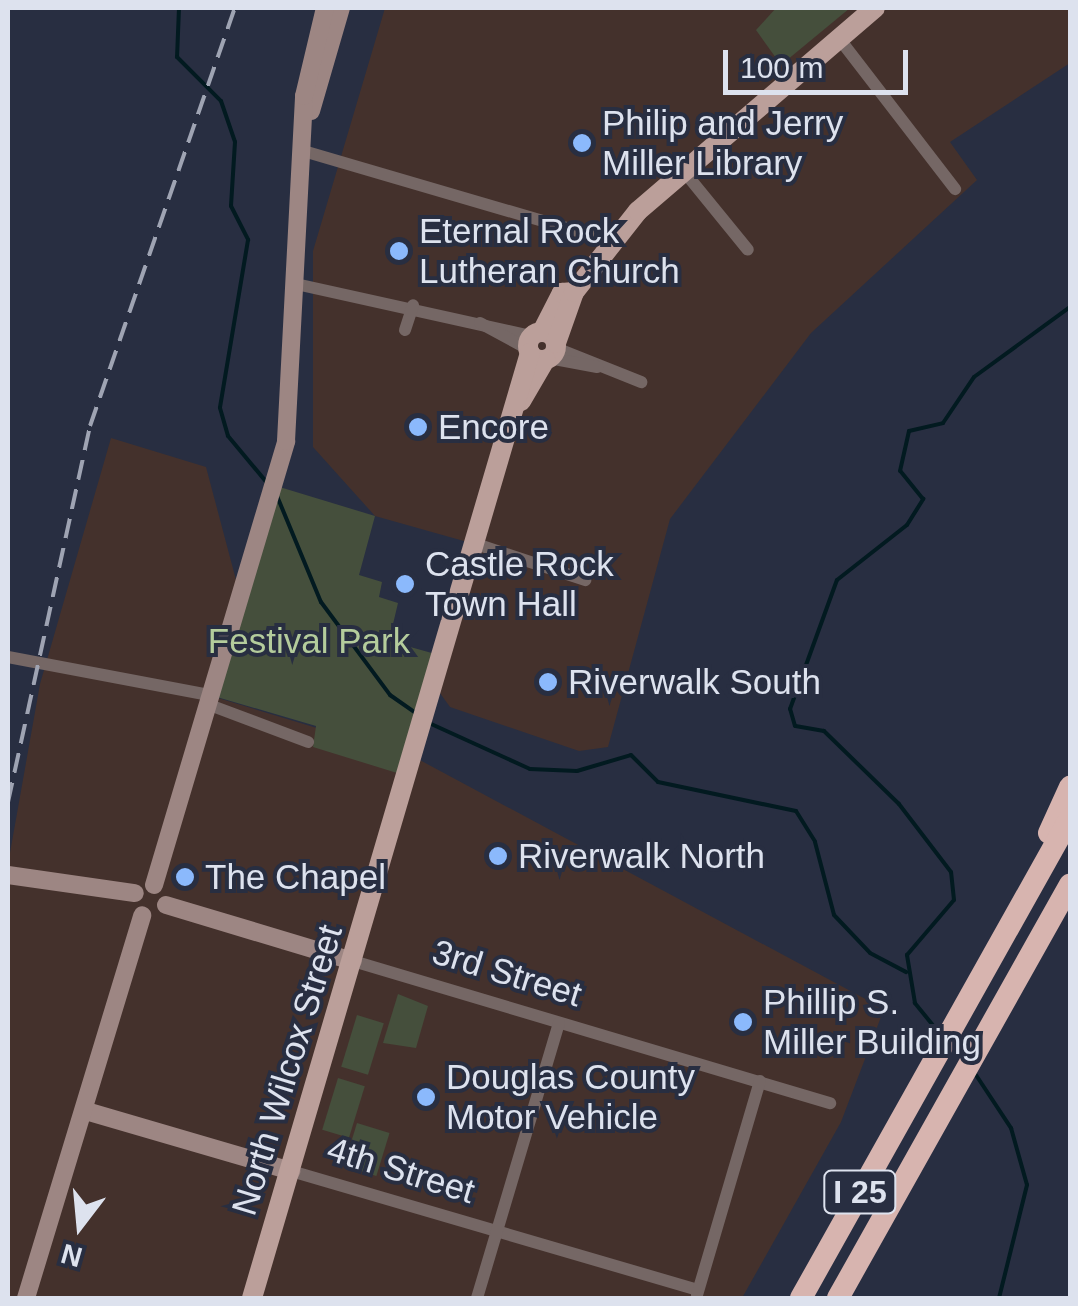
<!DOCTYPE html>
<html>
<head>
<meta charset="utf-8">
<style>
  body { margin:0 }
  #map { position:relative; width:1078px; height:1306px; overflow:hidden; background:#282e41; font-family:Arial,sans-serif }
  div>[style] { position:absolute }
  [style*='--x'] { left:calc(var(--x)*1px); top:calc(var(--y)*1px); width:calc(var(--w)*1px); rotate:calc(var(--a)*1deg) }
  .commercial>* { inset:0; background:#44312c }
  .green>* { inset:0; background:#454f3c; transform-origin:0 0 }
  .stream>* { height:4px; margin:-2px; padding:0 2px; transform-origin:2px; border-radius:2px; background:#021a20 }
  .street>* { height:12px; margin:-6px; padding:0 6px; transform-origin:6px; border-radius:6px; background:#756765 }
  .secondary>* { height:18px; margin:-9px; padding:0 9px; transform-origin:9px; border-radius:9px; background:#9d8683 }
  .primary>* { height:20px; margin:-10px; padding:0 10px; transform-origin:10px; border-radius:10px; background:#bb9f9a }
  .primary>.ring { margin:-10px; padding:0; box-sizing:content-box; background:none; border:20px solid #bb9f9a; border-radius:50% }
  .highway>* { height:22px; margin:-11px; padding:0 11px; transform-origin:11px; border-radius:11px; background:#d7b4af }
  .rail>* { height:4px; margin-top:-2px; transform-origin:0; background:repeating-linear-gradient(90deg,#9fa4b3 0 20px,transparent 0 30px) }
  .dots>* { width:28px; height:28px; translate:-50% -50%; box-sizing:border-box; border:5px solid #282e41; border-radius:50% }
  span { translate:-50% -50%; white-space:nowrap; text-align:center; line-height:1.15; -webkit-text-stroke:8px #282e41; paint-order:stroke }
  .shield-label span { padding:2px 8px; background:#282e41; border:2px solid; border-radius:8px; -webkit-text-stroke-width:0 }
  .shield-label { font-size:32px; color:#dde2ee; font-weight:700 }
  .poi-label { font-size:35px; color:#dde2ee }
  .left { translate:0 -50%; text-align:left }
  .park-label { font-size:35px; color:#b4cc9c }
  .street-label { font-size:35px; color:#dde2ee }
  .frame { position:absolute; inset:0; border:10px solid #dde2ee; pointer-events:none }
  .north { position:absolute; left:30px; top:1176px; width:100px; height:100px; -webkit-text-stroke:8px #282e41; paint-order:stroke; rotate:196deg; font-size:28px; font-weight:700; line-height:40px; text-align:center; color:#dde2ee }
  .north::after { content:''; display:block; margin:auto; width:35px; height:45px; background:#dde2ee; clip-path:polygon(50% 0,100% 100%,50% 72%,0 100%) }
  .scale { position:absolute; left:723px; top:50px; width:185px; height:45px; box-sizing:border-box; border:5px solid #dde2ee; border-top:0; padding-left:12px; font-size:30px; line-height:35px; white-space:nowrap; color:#dde2ee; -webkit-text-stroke:8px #282e41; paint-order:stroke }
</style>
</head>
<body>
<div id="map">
  <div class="commercial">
    <i style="clip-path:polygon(385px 8px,1070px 8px,1070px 63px,950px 142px,977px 180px,811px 333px,670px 519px,608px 747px,579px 751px,450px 707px,437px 689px,478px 545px,375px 516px,313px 447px,313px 251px)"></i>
    <i style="clip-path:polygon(111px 438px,206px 467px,240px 595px,208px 695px,416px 758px,884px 1009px,841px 1122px,742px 1298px,8px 1298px,8px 864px,40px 684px)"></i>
  </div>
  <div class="green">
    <i style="clip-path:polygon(776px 8px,850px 8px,781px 65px,756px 30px)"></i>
    <i style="clip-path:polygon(273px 485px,375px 516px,359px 575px,382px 582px,379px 597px,398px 603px,389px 641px,446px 657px,410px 777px,313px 747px,316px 726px,210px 695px)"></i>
    <i style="clip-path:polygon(398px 994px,428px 1006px,416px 1048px,383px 1043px)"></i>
    <i style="left:357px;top:1015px;width:28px;height:54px;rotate:17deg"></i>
    <i style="left:338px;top:1078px;width:28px;height:54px;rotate:17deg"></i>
    <i style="left:357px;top:1123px;width:34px;height:45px;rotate:17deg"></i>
  </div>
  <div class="stream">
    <i style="--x:51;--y:8;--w:42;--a:0"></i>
    <i style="--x:179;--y:8;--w:49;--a:92.3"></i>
    <i style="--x:177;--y:57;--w:62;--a:45"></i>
    <i style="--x:221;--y:101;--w:43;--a:71.1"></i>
    <i style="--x:235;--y:142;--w:64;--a:93.6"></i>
    <i style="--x:231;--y:206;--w:38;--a:63"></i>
    <i style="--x:248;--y:240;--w:170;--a:99.5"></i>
    <i style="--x:220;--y:408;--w:29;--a:74"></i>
    <i style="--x:228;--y:436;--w:62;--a:50.2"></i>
    <i style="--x:277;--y:496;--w:115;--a:67.5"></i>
    <i style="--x:321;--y:602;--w:116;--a:53.4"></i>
    <i style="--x:390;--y:695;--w:33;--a:35"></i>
    <i style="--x:429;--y:723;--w:111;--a:24.5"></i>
    <i style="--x:530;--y:769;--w:47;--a:2.4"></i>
    <i style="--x:577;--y:771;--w:56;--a:-16.5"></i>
    <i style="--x:631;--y:755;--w:38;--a:45"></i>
    <i style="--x:658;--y:782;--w:141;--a:11.9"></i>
    <i style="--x:796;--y:811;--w:36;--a:58"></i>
    <i style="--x:815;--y:842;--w:75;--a:75.4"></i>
    <i style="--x:834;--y:915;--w:52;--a:46.5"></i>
    <i style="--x:870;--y:953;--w:41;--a:27.8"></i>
    <i style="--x:940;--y:1034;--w:40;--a:-129"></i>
    <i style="--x:915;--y:1003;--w:49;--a:-99.5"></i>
    <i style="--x:907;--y:955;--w:72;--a:-49.5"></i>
    <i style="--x:954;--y:900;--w:28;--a:-96"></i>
    <i style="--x:951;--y:872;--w:86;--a:-127.4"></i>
    <i style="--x:899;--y:804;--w:105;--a:-135.8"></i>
    <i style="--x:824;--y:731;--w:29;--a:-170"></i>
    <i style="--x:795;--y:726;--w:18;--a:-106"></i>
    <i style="--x:790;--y:709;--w:137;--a:-70"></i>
    <i style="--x:837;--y:580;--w:89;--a:-38.2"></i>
    <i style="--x:907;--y:525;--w:31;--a:-58"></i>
    <i style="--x:923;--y:499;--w:36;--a:-129"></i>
    <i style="--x:900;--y:471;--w:41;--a:-77.3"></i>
    <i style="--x:909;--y:431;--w:35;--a:-13"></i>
    <i style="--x:943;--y:423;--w:55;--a:-56"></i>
    <i style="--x:974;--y:377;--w:119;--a:-36.1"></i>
    <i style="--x:976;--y:1075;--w:64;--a:56.6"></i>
    <i style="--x:1011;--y:1128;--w:59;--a:74.3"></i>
    <i style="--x:1027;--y:1185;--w:116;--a:103.9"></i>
  </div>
  <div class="street">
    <i style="--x:838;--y:37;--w:192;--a:52.4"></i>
    <i style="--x:300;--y:150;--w:325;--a:16.3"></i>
    <i style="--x:682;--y:169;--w:104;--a:50.8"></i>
    <i style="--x:296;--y:284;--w:241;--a:12.5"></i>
    <i style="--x:480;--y:323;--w:55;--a:28.4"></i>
    <i style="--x:405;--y:330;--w:26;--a:-72"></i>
    <i style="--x:556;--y:348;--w:92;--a:21.8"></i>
    <i style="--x:549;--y:358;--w:49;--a:10.6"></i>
    <i style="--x:479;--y:545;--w:112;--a:18.3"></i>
    <i style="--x:8;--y:657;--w:206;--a:10.7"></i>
    <i style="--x:207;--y:704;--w:108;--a:20.6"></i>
    <i style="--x:353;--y:961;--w:498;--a:16.6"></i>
    <i style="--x:291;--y:1171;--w:424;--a:16.3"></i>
    <i style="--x:697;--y:1295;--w:223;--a:-73.6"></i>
    <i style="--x:477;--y:1298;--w:287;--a:-73.4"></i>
  </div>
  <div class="secondary">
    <i style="--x:311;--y:111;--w:107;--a:-73.8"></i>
    <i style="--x:8;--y:875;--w:128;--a:8.1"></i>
    <i style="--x:154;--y:885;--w:463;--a:-73.4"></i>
    <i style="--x:286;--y:441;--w:345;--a:-87"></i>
    <i style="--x:304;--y:96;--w:90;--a:-76.6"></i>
    <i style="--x:166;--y:905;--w:195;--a:16.7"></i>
    <i style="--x:86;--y:1111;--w:214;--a:16.3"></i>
    <i style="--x:26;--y:1298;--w:400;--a:-73.1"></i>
  </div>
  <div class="primary">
    <i class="ring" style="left:528px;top:332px;width:8px;height:8px"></i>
    <i style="--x:542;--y:332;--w:44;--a:-62.9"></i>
    <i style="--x:562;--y:293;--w:12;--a:-5"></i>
    <i style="--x:556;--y:343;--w:54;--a:-70.6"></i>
    <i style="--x:574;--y:292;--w:103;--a:-51.7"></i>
    <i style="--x:638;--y:211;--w:312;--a:-40.6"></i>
    <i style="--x:521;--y:401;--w:48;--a:-59.7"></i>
    <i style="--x:252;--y:1298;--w:985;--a:-73.61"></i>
  </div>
  <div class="highway">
    <i style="--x:1049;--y:833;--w:51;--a:-65.5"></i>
    <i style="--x:801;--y:1298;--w:550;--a:-60.73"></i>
    <i style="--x:838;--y:1298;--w:474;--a:-60.7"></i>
  </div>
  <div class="rail">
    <i style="--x:8;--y:802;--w:385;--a:-77.7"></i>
    <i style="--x:90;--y:426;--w:442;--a:-70.9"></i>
  </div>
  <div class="dots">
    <i style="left:582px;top:143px;background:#8bb9fc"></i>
    <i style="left:399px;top:251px;background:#8bb9fc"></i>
    <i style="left:418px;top:427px;background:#8bb9fc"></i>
    <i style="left:405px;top:584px;background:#8bb9fc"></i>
    <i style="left:548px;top:682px;background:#8bb9fc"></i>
    <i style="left:498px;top:856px;background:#8bb9fc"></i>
    <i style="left:185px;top:877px;background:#8bb9fc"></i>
    <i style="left:743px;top:1022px;background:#8bb9fc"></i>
    <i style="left:426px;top:1097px;background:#8bb9fc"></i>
  </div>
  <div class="shield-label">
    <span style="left:860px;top:1192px">I 25</span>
  </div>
  <div class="poi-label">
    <span class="left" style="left:602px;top:143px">Philip and Jerry<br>Miller Library</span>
    <span class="left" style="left:419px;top:251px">Eternal Rock<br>Lutheran Church</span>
    <span class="left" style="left:438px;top:427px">Encore</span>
    <span class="left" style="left:425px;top:584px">Castle Rock<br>Town Hall</span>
    <span class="left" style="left:568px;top:682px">Riverwalk South</span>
    <span class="left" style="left:518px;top:856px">Riverwalk North</span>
    <span class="left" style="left:205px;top:877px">The Chapel</span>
    <span class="left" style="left:763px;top:1022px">Phillip S.<br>Miller Building</span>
    <span class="left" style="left:446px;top:1097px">Douglas County<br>Motor Vehicle</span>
  </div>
  <div class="park-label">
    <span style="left:309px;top:641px">Festival Park</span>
  </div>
  <div class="street-label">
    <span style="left:507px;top:973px;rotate:17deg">3rd Street</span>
    <span style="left:287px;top:1070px;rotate:-73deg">North Wilcox Street</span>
    <span style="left:401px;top:1170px;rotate:17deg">4th Street</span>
  </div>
  <div class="frame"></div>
  <div class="north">N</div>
  <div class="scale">100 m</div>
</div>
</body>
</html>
